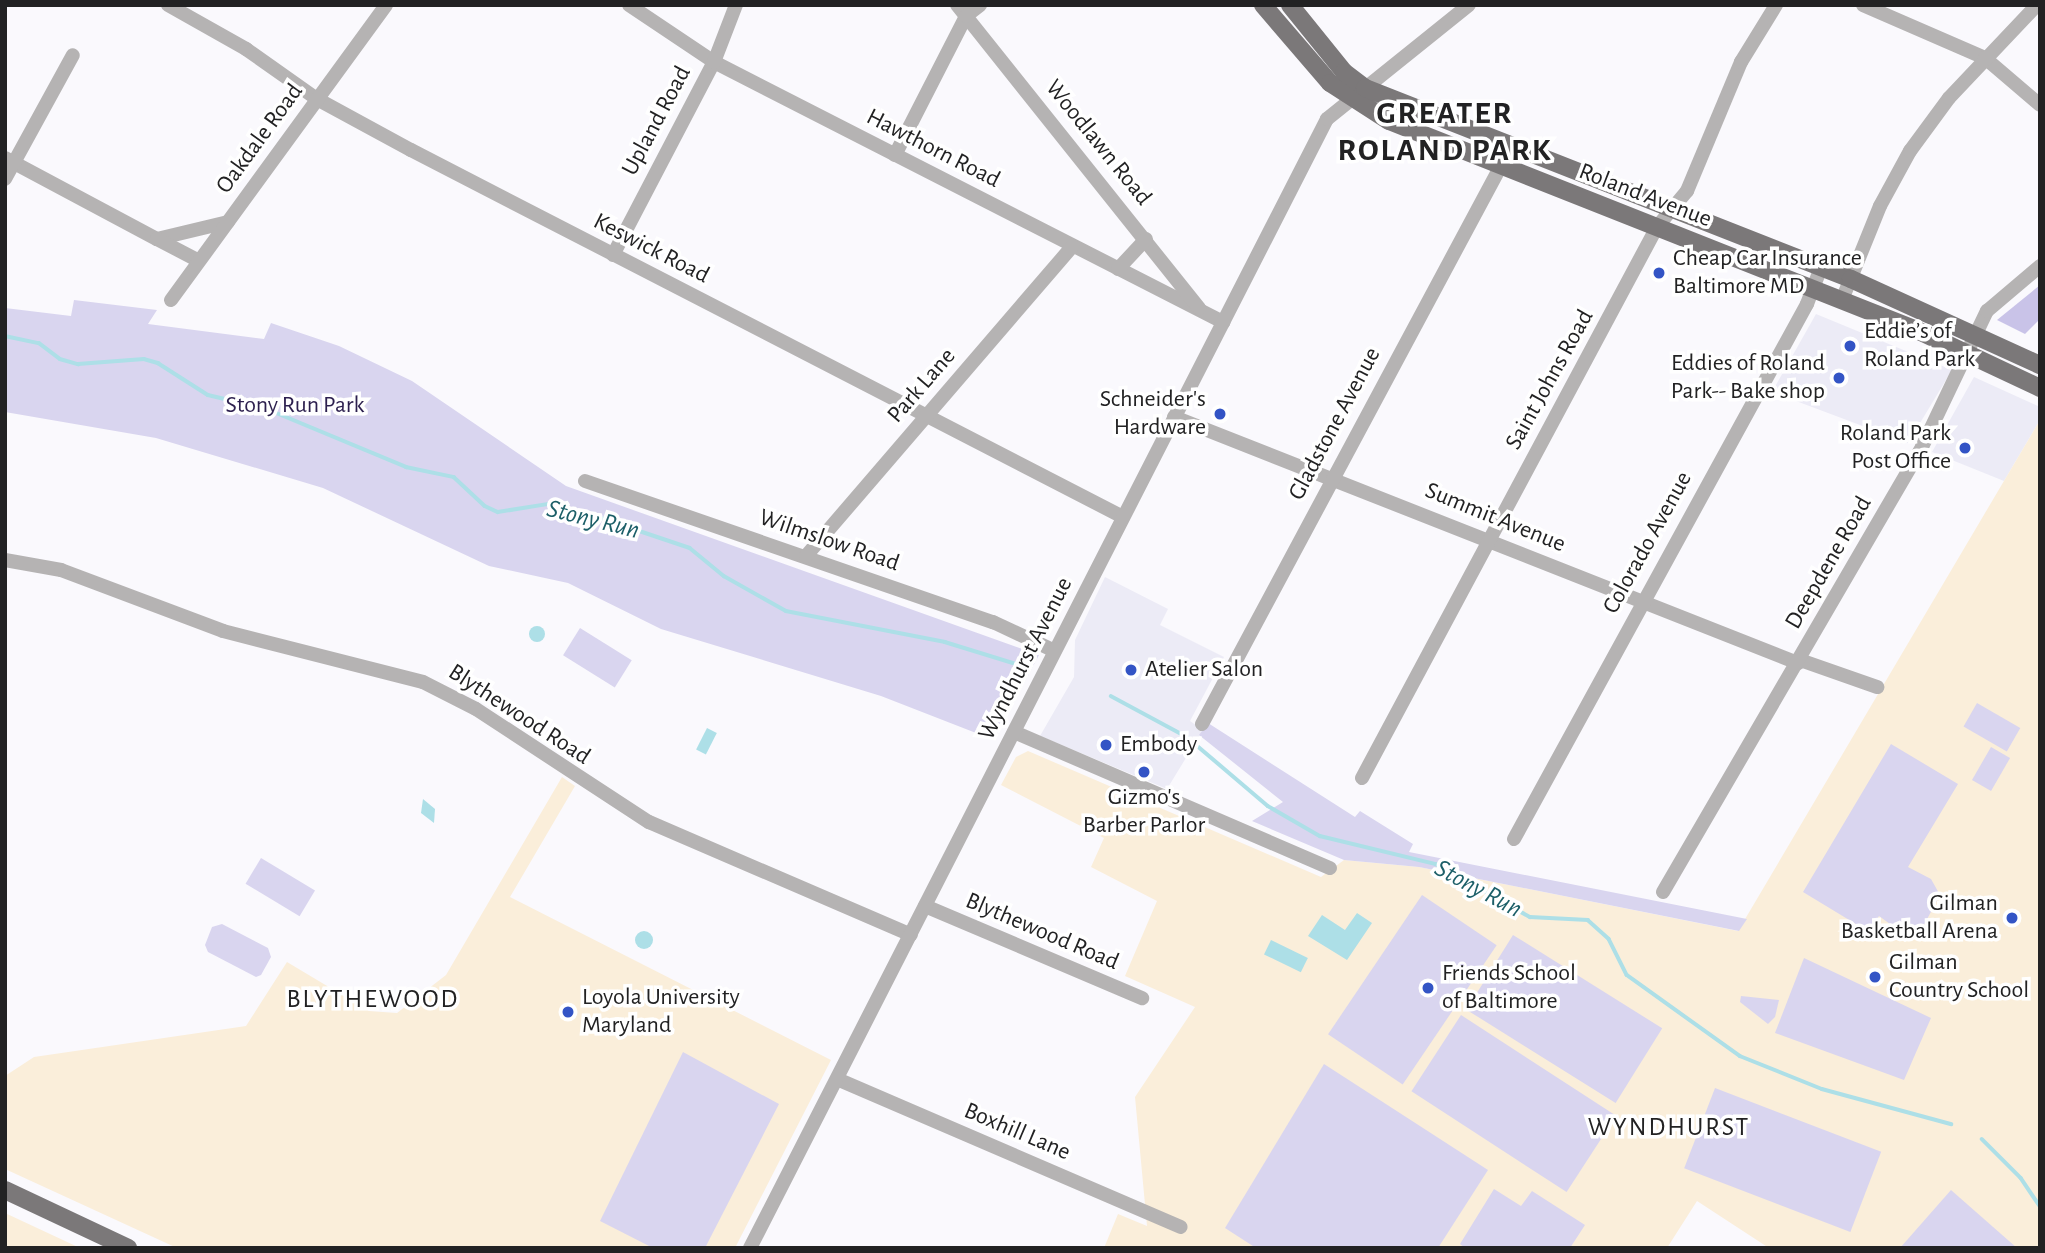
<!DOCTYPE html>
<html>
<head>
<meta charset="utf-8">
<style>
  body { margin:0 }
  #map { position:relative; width:2045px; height:1253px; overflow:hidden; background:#faf9fd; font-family:"Alegreya Sans",sans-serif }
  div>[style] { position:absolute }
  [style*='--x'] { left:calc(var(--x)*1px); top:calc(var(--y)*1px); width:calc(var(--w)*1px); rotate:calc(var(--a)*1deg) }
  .built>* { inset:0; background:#ecebf6 }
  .education>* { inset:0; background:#faeeda }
  .green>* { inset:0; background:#d9d5ef; transform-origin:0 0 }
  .forest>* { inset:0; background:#c9c3e8 }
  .water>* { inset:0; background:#addfe7; transform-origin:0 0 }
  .round { border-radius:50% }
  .stream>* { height:3.5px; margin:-1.75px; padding:0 1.75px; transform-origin:1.75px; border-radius:1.75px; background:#addfe7 }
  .minor>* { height:14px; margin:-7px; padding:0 7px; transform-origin:7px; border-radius:7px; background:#b5b3b3 }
  .major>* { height:18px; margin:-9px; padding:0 9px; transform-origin:9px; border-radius:9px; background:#7b7879 }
  .dots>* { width:19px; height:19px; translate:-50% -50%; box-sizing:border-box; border:4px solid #fff; border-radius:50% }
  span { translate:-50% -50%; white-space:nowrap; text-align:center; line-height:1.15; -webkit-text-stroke:7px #fff; paint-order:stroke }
  .street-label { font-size:24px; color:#222223 }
  .poi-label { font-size:24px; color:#222223 }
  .left { translate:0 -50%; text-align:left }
  .right { translate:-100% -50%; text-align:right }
  .park-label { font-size:24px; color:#2c1f4e }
  .water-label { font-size:26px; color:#1c5f68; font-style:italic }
  .neighbourhood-label { font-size:26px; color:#222223; letter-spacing:2px }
  .district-label { font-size:32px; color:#222223; font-weight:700; letter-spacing:2px }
  .frame { position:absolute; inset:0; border:7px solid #222223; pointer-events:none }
</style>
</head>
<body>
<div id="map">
  <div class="built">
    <i style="clip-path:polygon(1816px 314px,1952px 370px,1908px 443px,1772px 392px)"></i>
    <i style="clip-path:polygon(1974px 377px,2040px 407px,2040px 420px,2004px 481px,1932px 452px)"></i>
    <i style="clip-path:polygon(1105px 577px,1168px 609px,1160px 625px,1224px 657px,1190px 721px,1203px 730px,1167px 789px,1040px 736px,1074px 677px,1075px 640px)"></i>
  </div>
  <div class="education">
    <i style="clip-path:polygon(2040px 420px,2040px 1248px,1769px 1248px,1697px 1201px,1667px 1248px,1104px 1248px,1118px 1214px,1147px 1226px,1135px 1097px,1195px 1007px,1125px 976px,1157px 901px,1091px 867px,1104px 838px,1001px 785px,1016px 757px,1028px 751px,1321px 877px,1344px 860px,1419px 867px,1738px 931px)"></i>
    <i style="clip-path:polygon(562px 777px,575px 786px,510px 897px,831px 1060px,735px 1248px,177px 1248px,5px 1169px,5px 1076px,34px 1057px,246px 1026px,287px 962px,369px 1011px,397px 1013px,446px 975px)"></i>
    <i style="clip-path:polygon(5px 1213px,80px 1248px,5px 1248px)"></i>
  </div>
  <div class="green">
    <i style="clip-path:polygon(74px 300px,157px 310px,148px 324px,264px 339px,271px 323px,339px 346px,412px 381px,566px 486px,1039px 655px,994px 740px,881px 696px,661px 629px,568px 583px,489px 566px,323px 488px,156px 438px,5px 412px,5px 308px,71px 316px)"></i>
    <i style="left:580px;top:628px;width:61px;height:32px;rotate:32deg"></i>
    <i style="left:1977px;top:703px;width:50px;height:27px;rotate:30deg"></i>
    <i style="clip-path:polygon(1208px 723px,1355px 817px,1360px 811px,1413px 844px,1409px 852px,1747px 919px,1739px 931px,1419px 867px,1344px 860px,1252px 821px,1283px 802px,1199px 735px)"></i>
    <i style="clip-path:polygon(1891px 744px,1958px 784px,1908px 867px,1931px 879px,1940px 895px,1918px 936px,1908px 937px,1879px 916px,1869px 932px,1803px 892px)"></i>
    <i style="left:1991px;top:747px;width:22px;height:38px;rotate:30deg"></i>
    <i style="left:261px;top:858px;width:63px;height:30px;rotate:31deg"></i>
    <i style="left:1422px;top:895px;width:90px;height:168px;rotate:34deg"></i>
    <i style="clip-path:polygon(222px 924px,268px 948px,271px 957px,261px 975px,256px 977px,208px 952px,205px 945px,212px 927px)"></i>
    <i style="left:1513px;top:935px;width:176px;height:88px;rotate:32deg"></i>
    <i style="clip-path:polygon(1804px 958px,1931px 1018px,1904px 1080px,1775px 1033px)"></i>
    <i style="clip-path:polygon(1741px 996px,1779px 1000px,1775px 1017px,1768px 1024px,1740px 1002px)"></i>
    <i style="left:1461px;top:1015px;width:185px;height:91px;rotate:33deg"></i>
    <i style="clip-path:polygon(683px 1052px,779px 1104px,705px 1248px,653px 1248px,600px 1221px)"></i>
    <i style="clip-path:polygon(1324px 1064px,1488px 1170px,1438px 1248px,1256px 1248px,1225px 1228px)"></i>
    <i style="left:1715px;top:1088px;width:178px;height:86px;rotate:21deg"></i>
    <i style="clip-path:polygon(1494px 1189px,1521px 1206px,1532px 1191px,1585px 1225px,1570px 1248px,1465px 1248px,1460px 1244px)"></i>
    <i style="clip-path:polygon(1951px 1190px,2017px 1248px,1900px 1248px)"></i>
  </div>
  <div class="forest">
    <i style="clip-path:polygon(2040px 285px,2040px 319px,2025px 334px,1997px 320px)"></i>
  </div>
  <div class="water">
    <i class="round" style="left:529px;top:626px;width:16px;height:16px"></i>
    <i style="left:707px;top:728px;width:11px;height:24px;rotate:27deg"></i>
    <i style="clip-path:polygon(423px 799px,435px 809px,434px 823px,421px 813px)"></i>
    <i style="clip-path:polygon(1357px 913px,1372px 923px,1347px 960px,1308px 936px,1322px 915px,1345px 930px)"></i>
    <i class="round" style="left:635px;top:931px;width:18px;height:18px"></i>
    <i style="left:1271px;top:940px;width:41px;height:16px;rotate:26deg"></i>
  </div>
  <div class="stream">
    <i style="--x:5;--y:336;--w:35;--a:12"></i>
    <i style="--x:39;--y:343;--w:26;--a:37"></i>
    <i style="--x:60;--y:359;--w:19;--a:16"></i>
    <i style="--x:78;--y:364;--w:66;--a:-4.3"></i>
    <i style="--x:144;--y:359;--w:15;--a:16"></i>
    <i style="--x:158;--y:363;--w:59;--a:32.6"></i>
    <i style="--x:208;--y:395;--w:61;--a:13.3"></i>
    <i style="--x:267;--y:409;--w:151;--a:22.6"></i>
    <i style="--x:406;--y:467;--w:49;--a:11.8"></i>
    <i style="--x:454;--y:477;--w:42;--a:43.1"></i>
    <i style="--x:485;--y:506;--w:14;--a:25"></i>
    <i style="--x:498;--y:512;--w:51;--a:-9.1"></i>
    <i style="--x:548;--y:504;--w:45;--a:14"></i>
    <i style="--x:592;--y:515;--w:103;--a:18.6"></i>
    <i style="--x:690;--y:548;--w:44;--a:39.5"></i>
    <i style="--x:724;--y:576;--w:71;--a:29.4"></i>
    <i style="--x:786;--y:611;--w:162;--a:11"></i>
    <i style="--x:945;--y:642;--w:88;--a:17.2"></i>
    <i style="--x:1111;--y:696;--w:86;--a:28.3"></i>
    <i style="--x:1187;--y:737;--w:106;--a:40.4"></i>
    <i style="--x:1268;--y:806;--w:60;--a:30"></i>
    <i style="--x:1320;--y:836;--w:119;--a:13.6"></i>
    <i style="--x:1436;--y:864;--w:108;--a:29.4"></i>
    <i style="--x:1530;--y:917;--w:58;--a:3"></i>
    <i style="--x:1588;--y:920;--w:28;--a:42"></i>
    <i style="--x:1609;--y:939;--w:40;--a:63.4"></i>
    <i style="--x:1627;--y:975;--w:139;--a:35.6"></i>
    <i style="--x:1740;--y:1056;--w:88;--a:21.9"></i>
    <i style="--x:1822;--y:1089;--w:134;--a:15.2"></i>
    <i style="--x:1982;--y:1139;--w:55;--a:45"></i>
    <i style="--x:2021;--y:1178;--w:34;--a:56"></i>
  </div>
  <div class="minor">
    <i style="--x:168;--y:5;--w:90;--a:29.4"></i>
    <i style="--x:246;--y:49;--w:87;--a:35.2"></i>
    <i style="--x:317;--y:99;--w:107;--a:28.5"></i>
    <i style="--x:411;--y:150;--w:801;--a:27.27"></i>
    <i style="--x:629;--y:5;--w:102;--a:33.8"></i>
    <i style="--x:714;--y:62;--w:572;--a:27.06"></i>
    <i style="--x:957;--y:5;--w:388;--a:51.4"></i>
    <i style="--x:1863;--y:5;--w:133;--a:23.5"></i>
    <i style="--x:1985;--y:58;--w:72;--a:40.5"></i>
    <i style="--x:895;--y:155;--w:156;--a:-62.9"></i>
    <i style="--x:966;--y:16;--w:18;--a:-38"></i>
    <i style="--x:5;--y:158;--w:172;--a:28.1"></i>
    <i style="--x:157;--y:239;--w:73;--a:-13.5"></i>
    <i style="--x:5;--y:179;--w:141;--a:-61.3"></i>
    <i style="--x:157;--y:239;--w:47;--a:27.6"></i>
    <i style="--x:613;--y:255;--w:218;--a:-62.4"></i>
    <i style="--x:714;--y:62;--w:61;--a:-68.9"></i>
    <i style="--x:1118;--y:269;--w:41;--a:-47"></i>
    <i style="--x:171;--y:300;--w:365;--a:-53.9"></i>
    <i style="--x:1842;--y:300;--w:101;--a:-68"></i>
    <i style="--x:1880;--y:206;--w:63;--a:-61.4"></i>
    <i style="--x:1910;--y:151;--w:66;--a:-53.7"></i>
    <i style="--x:1949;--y:98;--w:128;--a:-46.6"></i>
    <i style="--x:1174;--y:417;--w:671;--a:21.52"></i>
    <i style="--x:585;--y:481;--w:432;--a:19.1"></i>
    <i style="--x:993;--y:622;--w:68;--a:25.1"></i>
    <i style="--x:806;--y:556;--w:409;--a:-49.3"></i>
    <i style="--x:5;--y:560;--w:57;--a:10.1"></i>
    <i style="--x:61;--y:570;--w:173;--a:20.6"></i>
    <i style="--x:223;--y:631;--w:206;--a:14.3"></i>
    <i style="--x:423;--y:682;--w:59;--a:27"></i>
    <i style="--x:476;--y:709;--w:207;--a:33.2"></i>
    <i style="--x:649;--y:822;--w:285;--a:23.3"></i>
    <i style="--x:1800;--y:660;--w:82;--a:19.3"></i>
    <i style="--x:1202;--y:724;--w:655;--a:-61.83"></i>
    <i style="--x:1014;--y:732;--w:344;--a:23.3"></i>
    <i style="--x:1362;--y:778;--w:625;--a:-61.84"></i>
    <i style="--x:1657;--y:227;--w:47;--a:-50.2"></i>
    <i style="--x:1687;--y:191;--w:140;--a:-67.3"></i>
    <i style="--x:1741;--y:62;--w:67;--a:-58.4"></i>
    <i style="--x:1514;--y:839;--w:610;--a:-61.29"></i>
    <i style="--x:1807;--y:304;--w:39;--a:-69"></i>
    <i style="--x:1663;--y:892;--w:515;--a:-59.8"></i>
    <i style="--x:1922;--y:447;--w:151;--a:-64.5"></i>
    <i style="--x:1987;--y:311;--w:70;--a:-40.3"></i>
    <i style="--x:925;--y:906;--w:236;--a:23"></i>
    <i style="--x:837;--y:1079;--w:374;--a:23.3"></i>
    <i style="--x:750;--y:1248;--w:1268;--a:-62.93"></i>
    <i style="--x:1327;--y:119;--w:182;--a:-38.8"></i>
  </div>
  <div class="major">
    <i style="--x:1263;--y:5;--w:103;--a:49.3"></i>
    <i style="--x:1330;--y:83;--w:70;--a:32.8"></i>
    <i style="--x:1389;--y:121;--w:570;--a:21.61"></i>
    <i style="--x:1919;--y:331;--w:134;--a:25.2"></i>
    <i style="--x:1290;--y:5;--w:86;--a:51.1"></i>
    <i style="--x:1344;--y:72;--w:26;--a:37"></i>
    <i style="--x:1365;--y:88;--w:522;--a:21.46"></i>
    <i style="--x:1851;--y:279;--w:208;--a:24.5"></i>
    <i style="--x:5;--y:1190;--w:136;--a:25.2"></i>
  </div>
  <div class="dots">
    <i style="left:1659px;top:273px;background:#3354c5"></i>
    <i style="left:1850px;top:346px;background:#3354c5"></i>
    <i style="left:1839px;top:378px;background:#3354c5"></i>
    <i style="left:1220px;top:414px;background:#3354c5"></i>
    <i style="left:1965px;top:448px;background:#3354c5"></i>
    <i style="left:1131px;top:670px;background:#3354c5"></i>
    <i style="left:1106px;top:745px;background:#3354c5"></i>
    <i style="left:1144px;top:772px;background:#3354c5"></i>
    <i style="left:2012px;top:918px;background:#3354c5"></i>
    <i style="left:1875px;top:977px;background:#3354c5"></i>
    <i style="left:1428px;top:988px;background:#3354c5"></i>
    <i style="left:568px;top:1012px;background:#3354c5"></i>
  </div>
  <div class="street-label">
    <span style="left:657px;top:121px;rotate:-62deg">Upland Road</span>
    <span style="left:260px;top:139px;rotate:-54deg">Oakdale Road</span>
    <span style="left:1098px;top:143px;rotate:51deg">Woodlawn Road</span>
    <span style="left:933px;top:149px;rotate:27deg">Hawthorn Road</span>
    <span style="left:1645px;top:196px;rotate:21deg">Roland Avenue</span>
    <span style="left:651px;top:249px;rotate:27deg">Keswick Road</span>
    <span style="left:1550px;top:380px;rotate:-61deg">Saint Johns Road</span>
    <span style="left:922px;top:386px;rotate:-49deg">Park Lane</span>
    <span style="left:1335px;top:424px;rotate:-62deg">Gladstone Avenue</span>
    <span style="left:1495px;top:518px;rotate:22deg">Summit Avenue</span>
    <span style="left:829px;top:541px;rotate:19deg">Wilmslow Road</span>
    <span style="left:1648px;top:543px;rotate:-61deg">Colorado Avenue</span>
    <span style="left:1829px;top:563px;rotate:-60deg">Deepdene Road</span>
    <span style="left:1026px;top:659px;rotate:-63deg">Wyndhurst Avenue</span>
    <span style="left:519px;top:715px;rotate:33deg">Blythewood Road</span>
    <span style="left:1042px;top:932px;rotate:23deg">Blythewood Road</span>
    <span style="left:1017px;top:1132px;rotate:23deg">Boxhill Lane</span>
  </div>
  <div class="poi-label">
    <span class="left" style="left:1673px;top:273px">Cheap Car Insurance<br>Baltimore MD</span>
    <span class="left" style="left:1864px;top:346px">Eddie’s of<br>Roland Park</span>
    <span class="right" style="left:1825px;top:378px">Eddies of Roland<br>Park-- Bake shop</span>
    <span class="right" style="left:1206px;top:414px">Schneider's<br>Hardware</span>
    <span class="right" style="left:1951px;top:448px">Roland Park<br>Post Office</span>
    <span class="left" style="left:1145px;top:670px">Atelier Salon</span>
    <span class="left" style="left:1120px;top:745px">Embody</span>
    <span style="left:1144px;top:812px">Gizmo's<br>Barber Parlor</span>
    <span class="right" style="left:1998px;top:918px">Gilman<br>Basketball Arena</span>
    <span class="left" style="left:1889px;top:977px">Gilman<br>Country School</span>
    <span class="left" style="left:1442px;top:988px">Friends School<br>of Baltimore</span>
    <span class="left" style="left:582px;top:1012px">Loyola University<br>Maryland</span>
  </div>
  <div class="park-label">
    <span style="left:295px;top:406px">Stony Run Park</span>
  </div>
  <div class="water-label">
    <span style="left:593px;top:520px;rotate:14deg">Stony Run</span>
    <span style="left:1478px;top:889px;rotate:28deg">Stony Run</span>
  </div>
  <div class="neighbourhood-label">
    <span style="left:373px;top:1000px">BLYTHEWOOD</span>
    <span style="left:1669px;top:1128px">WYNDHURST</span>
  </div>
  <div class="district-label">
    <span style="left:1445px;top:132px">GREATER<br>ROLAND PARK</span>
  </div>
  <div class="frame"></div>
</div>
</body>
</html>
